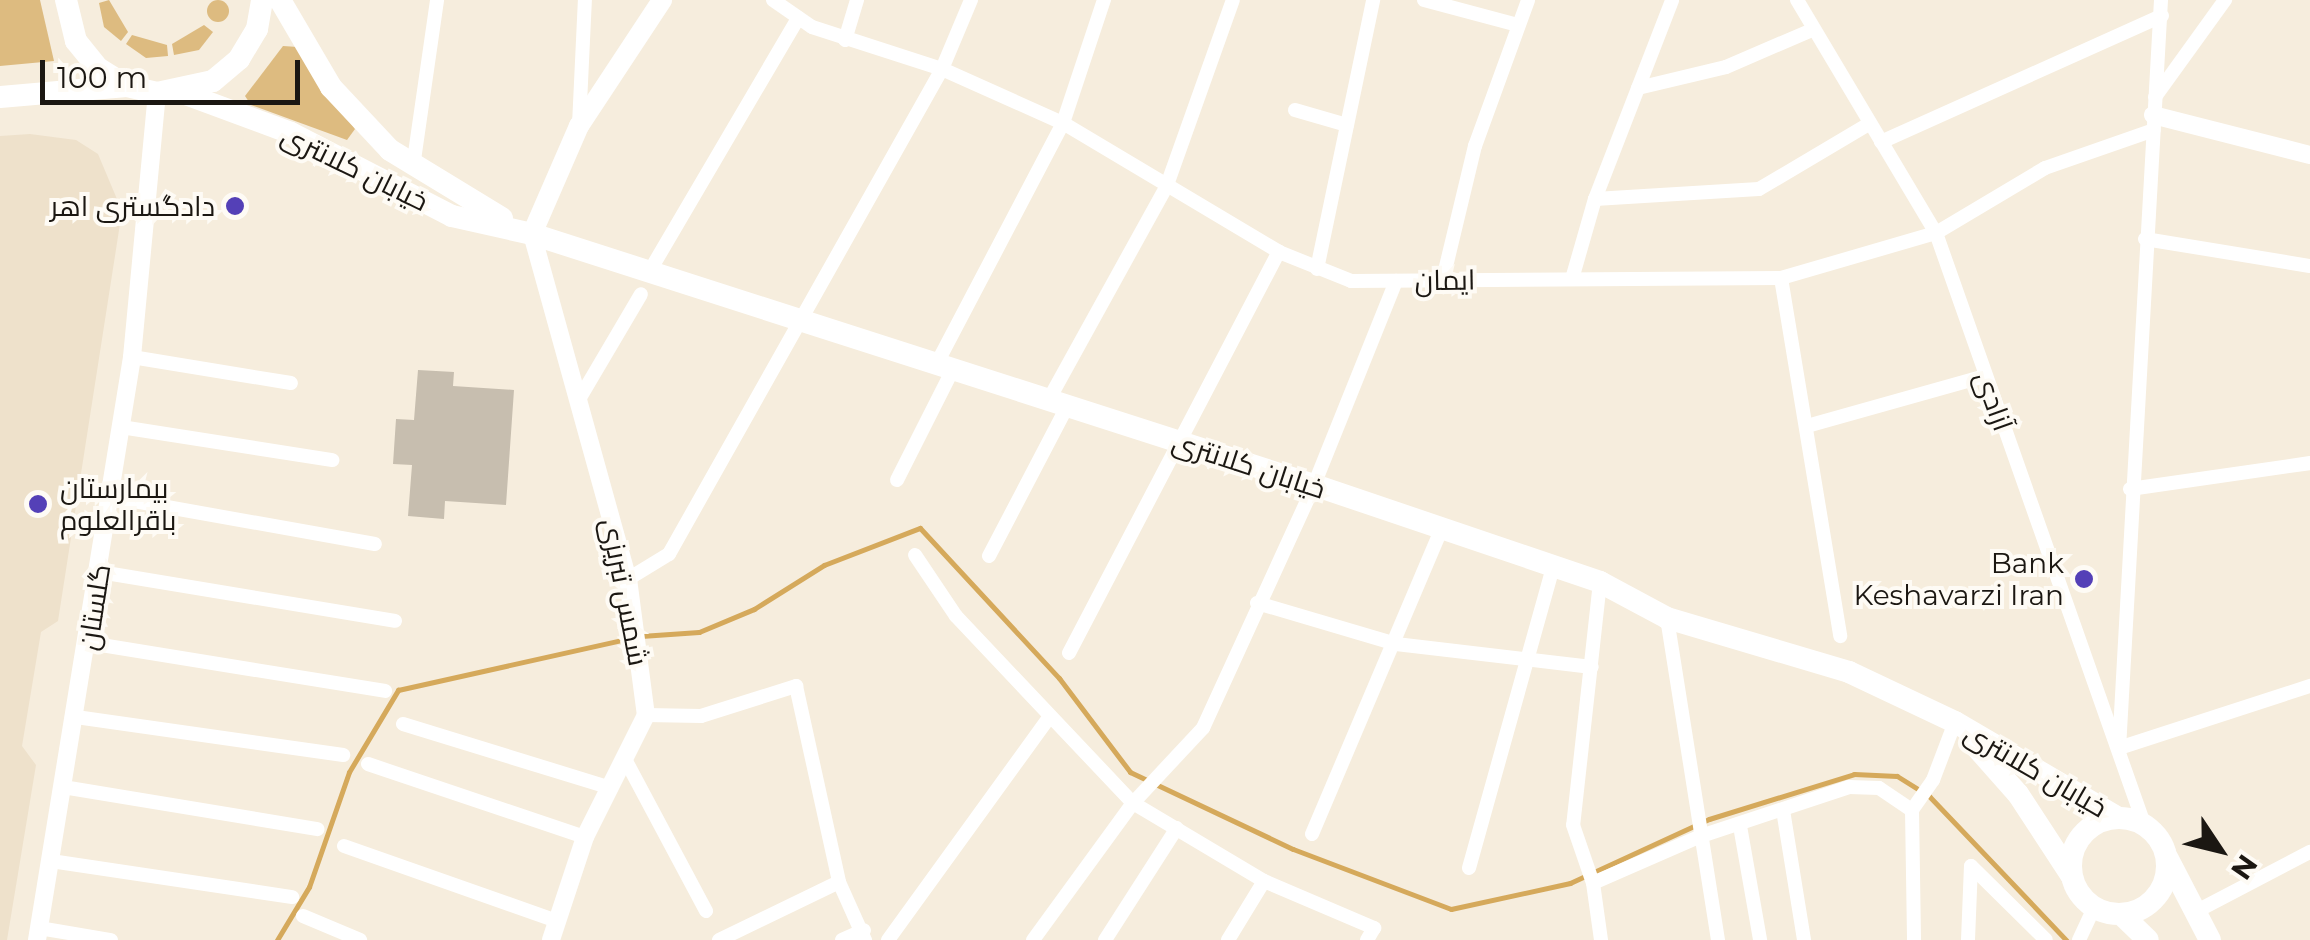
<!DOCTYPE html>
<html>
<head>
<meta charset="utf-8">
<style>
  body { margin:0 }
  #map { position:relative; width:2310px; height:940px; overflow:hidden; background:#f6eddd; font-family:Montserrat,Cairo,sans-serif }
  div>[style] { position:absolute }
  [style*='--x'] { left:calc(var(--x)*1px); top:calc(var(--y)*1px); width:calc(var(--w)*1px); rotate:calc(var(--a)*1deg) }
  .built>* { inset:0; background:#eee1cb }
  .green>* { inset:0; background:#ddbb80 }
  .round { border-radius:50% }
  .stream>* { height:5px; margin:-2.5px; padding:0 2.5px; transform-origin:2.5px; border-radius:2.5px; background:#d5a95b }
  .building>* { inset:0; background:#c7beaf }
  .minor>* { height:14px; margin:-7px; padding:0 7px; transform-origin:7px; border-radius:7px; background:#fff }
  .tertiary>* { height:18px; margin:-9px; padding:0 9px; transform-origin:9px; border-radius:9px; background:#fff }
  .secondary>* { height:20px; margin:-10px; padding:0 10px; transform-origin:10px; border-radius:10px; background:#fff }
  .primary>* { height:22px; margin:-11px; padding:0 11px; transform-origin:11px; border-radius:11px; background:#fff }
  .primary>.ring { margin:-11px; padding:0; box-sizing:content-box; background:none; border:22px solid #fff; border-radius:50% }
  .dots>* { width:28px; height:28px; translate:-50% -50%; box-sizing:border-box; border:5px solid #fefbf5; border-radius:50% }
  span { translate:-50% -50%; white-space:nowrap; text-align:center; line-height:1.15; -webkit-text-stroke:8px #fefbf5; paint-order:stroke }
  .street-label { font-size:28px; color:#1b1712 }
  .poi-label { font-size:28px; color:#1b1712 }
  .right { translate:-100% -50%; text-align:right }
  .left { translate:0 -50%; text-align:left }
  .north { position:absolute; left:2170px; top:800px; width:100px; height:100px; -webkit-text-stroke:8px #fefbf5; paint-order:stroke; rotate:125deg; font-size:28px; font-weight:700; line-height:40px; text-align:center; color:#1b1712 }
  .north::after { content:''; display:block; margin:auto; width:35px; height:45px; background:#1b1712; clip-path:polygon(50% 0,100% 100%,50% 72%,0 100%) }
  .scale { position:absolute; left:40px; top:60px; width:260px; height:45px; box-sizing:border-box; border:5px solid #1b1712; border-top:0; padding-left:12px; font-size:30px; line-height:35px; white-space:nowrap; color:#1b1712; -webkit-text-stroke:8px #fefbf5; paint-order:stroke }
</style>
</head>
<body>
<div id="map">
  <div class="built">
    <i style="clip-path:polygon(30px 134px,76px 140px,98px 154px,122px 211px,58px 621px,41px 632px,22px 746px,36px 765px,7px 940px,0 940px,0 136px)"></i>
  </div>
  <div class="green">
    <i class="round" style="left:207px;top:0;width:22px;height:22px"></i>
    <i style="clip-path:polygon(0 0,40px 0,54px 61px,0 66px)"></i>
    <i style="clip-path:polygon(109px 0,128px 32px,121px 41px,104px 27px,99px 3px)"></i>
    <i style="clip-path:polygon(204px 25px,213px 32px,199px 50px,174px 55px,172px 44px)"></i>
    <i style="clip-path:polygon(132px 35px,167px 45px,168px 56px,146px 58px,126px 44px)"></i>
    <i style="clip-path:polygon(283px 46px,298px 47px,355px 129px,347px 140px,251px 105px,245px 96px)"></i>
  </div>
  <div class="stream">
    <i style="--x:641;--y:636;--w:58;--a:-3.9"></i>
    <i style="--x:699;--y:632;--w:60;--a:-22.7"></i>
    <i style="--x:754;--y:609;--w:83;--a:-32.2"></i>
    <i style="--x:824;--y:565;--w:103;--a:-21.1"></i>
    <i style="--x:920;--y:528;--w:205;--a:47.2"></i>
    <i style="--x:1059;--y:678;--w:118;--a:52.9"></i>
    <i style="--x:1130;--y:772;--w:180;--a:25.3"></i>
    <i style="--x:1293;--y:849;--w:169;--a:20.8"></i>
    <i style="--x:1451;--y:909;--w:122;--a:-12.3"></i>
    <i style="--x:1570;--y:883;--w:153;--a:-24.7"></i>
    <i style="--x:1709;--y:819;--w:152;--a:-17.2"></i>
    <i style="--x:1854;--y:774;--w:43;--a:2.7"></i>
    <i style="--x:1897;--y:776;--w:38;--a:32"></i>
    <i style="--x:1929;--y:796;--w:199;--a:46.4"></i>
    <i style="--x:277;--y:940;--w:62;--a:-58.9"></i>
    <i style="--x:309;--y:887;--w:122;--a:-70.8"></i>
    <i style="--x:349;--y:772;--w:96;--a:-59.1"></i>
    <i style="--x:398;--y:690;--w:238;--a:-12.6"></i>
  </div>
  <div class="building">
    <i style="clip-path:polygon(418px 370px,454px 372px,453px 386px,514px 390px,506px 505px,445px 501px,444px 519px,408px 516px,412px 465px,393px 464px,396px 419px,414px 420px)"></i>
  </div>
  <div class="minor">
    <i style="--x:773;--y:0;--w:47;--a:34.7"></i>
    <i style="--x:812;--y:27;--w:137;--a:17.9"></i>
    <i style="--x:942;--y:69;--w:133;--a:24.1"></i>
    <i style="--x:1063;--y:123;--w:252;--a:30.8"></i>
    <i style="--x:1279;--y:252;--w:78;--a:21.9"></i>
    <i style="--x:1351;--y:281;--w:430;--a:-0.4"></i>
    <i style="--x:1781;--y:278;--w:161;--a:-16.2"></i>
    <i style="--x:1936;--y:233;--w:127;--a:-30.8"></i>
    <i style="--x:2045;--y:168;--w:115;--a:-19.2"></i>
    <i style="--x:1424;--y:0;--w:97;--a:14.9"></i>
    <i style="--x:1797;--y:0;--w:271;--a:59.2"></i>
    <i style="--x:1936;--y:233;--w:627;--a:70.61"></i>
    <i style="--x:2161;--y:0;--w:749;--a:93.21"></i>
    <i style="--x:2119;--y:748;--w:201;--a:-18"></i>
    <i style="--x:845;--y:40;--w:42;--a:-73.3"></i>
    <i style="--x:1638;--y:88;--w:90;--a:-13.4"></i>
    <i style="--x:1726;--y:67;--w:94;--a:-23.3"></i>
    <i style="--x:2155;--y:97;--w:120;--a:-54.2"></i>
    <i style="--x:1295;--y:110;--w:54;--a:16.1"></i>
    <i style="--x:579;--y:125;--w:125;--a:-87.3"></i>
    <i style="--x:1881;--y:142;--w:308;--a:-24.2"></i>
    <i style="--x:413;--y:167;--w:169;--a:-81.8"></i>
    <i style="--x:1595;--y:199;--w:164;--a:-3.5"></i>
    <i style="--x:1759;--y:189;--w:128;--a:-30.6"></i>
    <i style="--x:2145;--y:239;--w:167;--a:9.3"></i>
    <i style="--x:1317;--y:269;--w:275;--a:-78.2"></i>
    <i style="--x:648;--y:274;--w:297;--a:-59.6"></i>
    <i style="--x:1781;--y:278;--w:363;--a:80.6"></i>
    <i style="--x:1443;--y:279;--w:137;--a:-76.5"></i>
    <i style="--x:1475;--y:146;--w:155;--a:-70"></i>
    <i style="--x:1572;--y:279;--w:83;--a:-74"></i>
    <i style="--x:1595;--y:199;--w:213;--a:-68.8"></i>
    <i style="--x:132;--y:357;--w:161;--a:9.3"></i>
    <i style="--x:936;--y:365;--w:273;--a:-62.3"></i>
    <i style="--x:1063;--y:123;--w:130;--a:-71.6"></i>
    <i style="--x:581;--y:396;--w:118;--a:-59.5"></i>
    <i style="--x:1048;--y:401;--w:247;--a:-61.1"></i>
    <i style="--x:1167;--y:185;--w:196;--a:-70.4"></i>
    <i style="--x:1807;--y:426;--w:185;--a:-15.7"></i>
    <i style="--x:121;--y:427;--w:214;--a:8.9"></i>
    <i style="--x:897;--y:480;--w:122;--a:-63.2"></i>
    <i style="--x:2130;--y:489;--w:182;--a:-8.2"></i>
    <i style="--x:111;--y:497;--w:268;--a:10.1"></i>
    <i style="--x:915;--y:555;--w:73;--a:56.1"></i>
    <i style="--x:956;--y:616;--w:257;--a:46.6"></i>
    <i style="--x:1133;--y:803;--w:152;--a:30.8"></i>
    <i style="--x:1264;--y:881;--w:120;--a:23.1"></i>
    <i style="--x:1374;--y:928;--w:14;--a:120"></i>
    <i style="--x:989;--y:556;--w:168;--a:-62.4"></i>
    <i style="--x:100;--y:572;--w:299;--a:9.4"></i>
    <i style="--x:628;--y:579;--w:48;--a:-31.4"></i>
    <i style="--x:669;--y:554;--w:557;--a:-60.63"></i>
    <i style="--x:942;--y:69;--w:75;--a:-67.2"></i>
    <i style="--x:1600;--y:582;--w:244;--a:96.3"></i>
    <i style="--x:1573;--y:825;--w:61;--a:71"></i>
    <i style="--x:1593;--y:883;--w:58;--a:82"></i>
    <i style="--x:1257;--y:603;--w:145;--a:16.4"></i>
    <i style="--x:1396;--y:644;--w:197;--a:6.7"></i>
    <i style="--x:1667;--y:618;--w:326;--a:81"></i>
    <i style="--x:89;--y:643;--w:300;--a:9.2"></i>
    <i style="--x:1069;--y:653;--w:453;--a:-62.4"></i>
    <i style="--x:646;--y:715;--w:55;--a:1"></i>
    <i style="--x:701;--y:716;--w:100;--a:-17.5"></i>
    <i style="--x:796;--y:686;--w:201;--a:77.6"></i>
    <i style="--x:839;--y:882;--w:64;--a:65.9"></i>
    <i style="--x:76;--y:717;--w:270;--a:8.1"></i>
    <i style="--x:403;--y:724;--w:218;--a:17.1"></i>
    <i style="--x:626;--y:761;--w:170;--a:61.9"></i>
    <i style="--x:368;--y:764;--w:229;--a:18.6"></i>
    <i style="--x:63;--y:787;--w:258;--a:9.4"></i>
    <i style="--x:1783;--y:810;--w:132;--a:80.8"></i>
    <i style="--x:1912;--y:810;--w:37;--a:-55"></i>
    <i style="--x:1933;--y:780;--w:62;--a:-69.2"></i>
    <i style="--x:1740;--y:826;--w:116;--a:80"></i>
    <i style="--x:1312;--y:834;--w:333;--a:-67"></i>
    <i style="--x:344;--y:846;--w:223;--a:19.4"></i>
    <i style="--x:51;--y:861;--w:244;--a:8.5"></i>
    <i style="--x:1971;--y:866;--w:105;--a:44.6"></i>
    <i style="--x:1469;--y:868;--w:313;--a:-74.4"></i>
    <i style="--x:1593;--y:883;--w:118;--a:-23.5"></i>
    <i style="--x:1701;--y:836;--w:156;--a:-18.3"></i>
    <i style="--x:1849;--y:787;--w:30;--a:2"></i>
    <i style="--x:1879;--y:788;--w:40;--a:34"></i>
    <i style="--x:1912;--y:810;--w:130;--a:89.1"></i>
    <i style="--x:2195;--y:912;--w:130;--a:-27.6"></i>
    <i style="--x:303;--y:916;--w:62;--a:22.8"></i>
    <i style="--x:39;--y:928;--w:73;--a:9.5"></i>
    <i style="--x:719;--y:940;--w:133;--a:-25.8"></i>
    <i style="--x:842;--y:940;--w:24;--a:-24"></i>
    <i style="--x:888;--y:940;--w:276;--a:-54.1"></i>
    <i style="--x:1033;--y:940;--w:170;--a:-53.9"></i>
    <i style="--x:1133;--y:803;--w:103;--a:-47"></i>
    <i style="--x:1203;--y:728;--w:267;--a:-65.4"></i>
    <i style="--x:1314;--y:485;--w:220;--a:-68.1"></i>
    <i style="--x:1105;--y:940;--w:133;--a:-57.3"></i>
    <i style="--x:1228;--y:940;--w:69;--a:-58.6"></i>
    <i style="--x:1968;--y:940;--w:74;--a:-87.7"></i>
    <i style="--x:2079;--y:940;--w:35;--a:-65"></i>
  </div>
  <div class="tertiary">
    <i style="--x:2153;--y:115;--w:162;--a:14.3"></i>
    <i style="--x:532;--y:234;--w:358;--a:74.5"></i>
    <i style="--x:628;--y:579;--w:137;--a:82.5"></i>
    <i style="--x:646;--y:715;--w:136;--a:116.6"></i>
    <i style="--x:585;--y:837;--w:108;--a:108.3"></i>
    <i style="--x:37;--y:940;--w:591;--a:-80.74"></i>
    <i style="--x:132;--y:357;--w:265;--a:-84.6"></i>
  </div>
  <div class="secondary">
    <i style="--x:532;--y:234;--w:118;--a:-66.5"></i>
    <i style="--x:579;--y:126;--w:151;--a:-56.6"></i>
  </div>
  <div class="primary">
    <i style="--x:66;--y:0;--w:42;--a:76.3"></i>
    <i style="--x:76;--y:41;--w:35;--a:51"></i>
    <i style="--x:98;--y:68;--w:34;--a:32"></i>
    <i style="--x:127;--y:86;--w:31;--a:13"></i>
    <i style="--x:157;--y:93;--w:57;--a:-12.1"></i>
    <i style="--x:213;--y:81;--w:34;--a:-40"></i>
    <i style="--x:239;--y:59;--w:35;--a:-59"></i>
    <i style="--x:257;--y:29;--w:29;--a:-80"></i>
    <i style="--x:280;--y:0;--w:101;--a:59.6"></i>
    <i style="--x:331;--y:87;--w:86;--a:46.9"></i>
    <i style="--x:390;--y:150;--w:131;--a:31.3"></i>
    <i style="--x:180;--y:92;--w:118;--a:20.3"></i>
    <i style="--x:291;--y:133;--w:181;--a:27.3"></i>
    <i style="--x:452;--y:216;--w:82;--a:12.7"></i>
    <i style="--x:532;--y:234;--w:821;--a:17.8"></i>
    <i style="--x:1314;--y:485;--w:302;--a:18.7"></i>
    <i style="--x:1600;--y:582;--w:76;--a:28.2"></i>
    <i style="--x:1667;--y:618;--w:190;--a:16.5"></i>
    <i style="--x:1849;--y:672;--w:117;--a:25.3"></i>
    <i style="--x:1955;--y:722;--w:188;--a:30.4"></i>
    <i style="--x:0;--y:97;--w:127;--a:-5"></i>
    <i style="--x:1970;--y:740;--w:72;--a:48.4"></i>
    <i style="--x:2018;--y:794;--w:97;--a:56.8"></i>
    <i class="ring" style="left:2071px;top:818px;width:74px;height:74px"></i>
    <i style="--x:2168;--y:859;--w:91;--a:62.6"></i>
    <i style="--x:2121;--y:914;--w:37;--a:44"></i>
  </div>
  <div class="dots">
    <i style="left:235px;top:206px;background:#5440b7"></i>
    <i style="left:38px;top:504px;background:#5440b7"></i>
    <i style="left:2084px;top:579px;background:#5440b7"></i>
  </div>
  <div class="street-label">
    <span style="left:355px;top:168px;rotate:26deg">خیابان کلانتری</span>
    <span style="left:1445px;top:280px;rotate:-1deg">ایمان</span>
    <span style="left:1994px;top:401px;rotate:70deg">آزادی</span>
    <span style="left:1249px;top:465px;rotate:18deg">خیابان کلانتری</span>
    <span style="left:625px;top:592px;rotate:79deg">شمس تبریزی</span>
    <span style="left:94px;top:607px;rotate:-81deg">گلستان</span>
    <span style="left:2036px;top:770px;rotate:30deg">خیابان کلانتری</span>
  </div>
  <div class="poi-label">
    <span class="right" style="left:215px;top:206px">دادگستری اهر</span>
    <span class="left" style="left:60px;top:504px">بیمارستان<br>باقرالعلوم</span>
    <span class="right" style="left:2064px;top:579px">Bank<br>Keshavarzi Iran</span>
  </div>
  <div class="north">N</div>
  <div class="scale">100 m</div>
</div>
</body>
</html>
